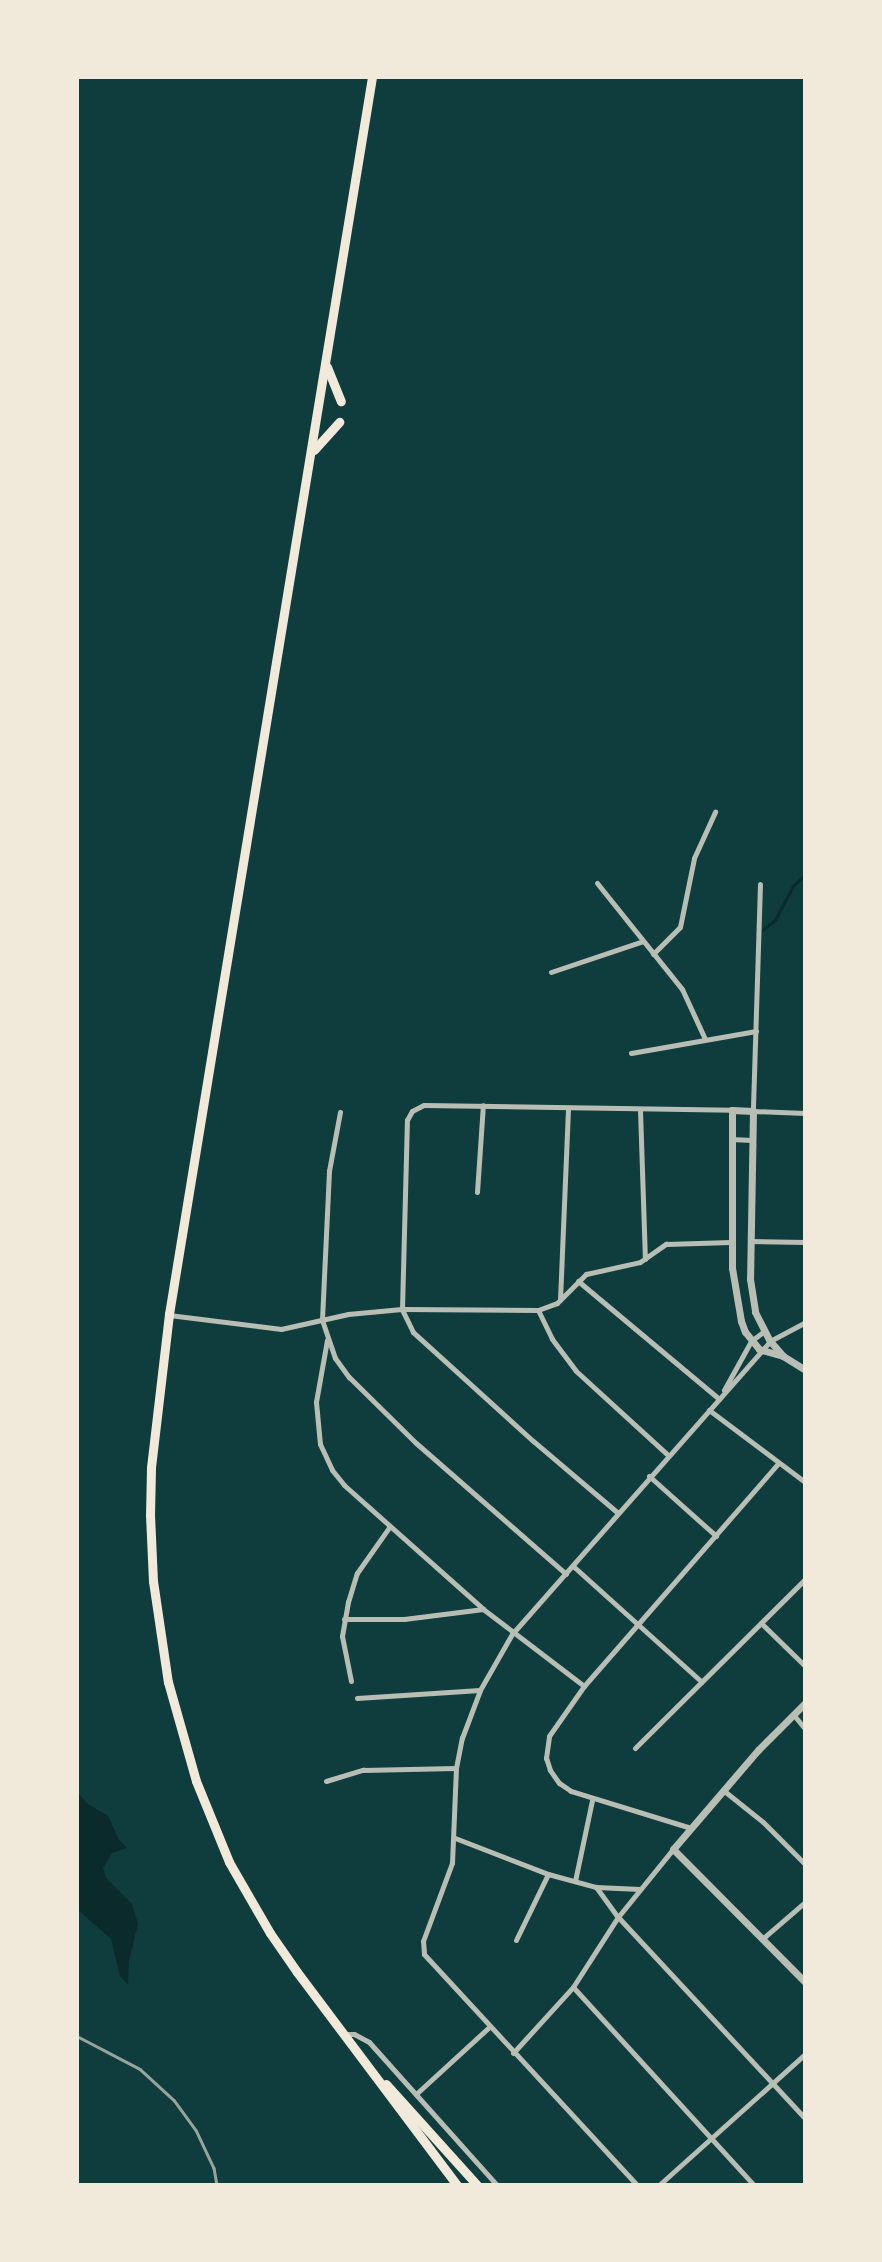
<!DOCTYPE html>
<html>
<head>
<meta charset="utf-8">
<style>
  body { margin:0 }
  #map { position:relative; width:882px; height:2262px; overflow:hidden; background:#0f3d3e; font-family:Rubik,sans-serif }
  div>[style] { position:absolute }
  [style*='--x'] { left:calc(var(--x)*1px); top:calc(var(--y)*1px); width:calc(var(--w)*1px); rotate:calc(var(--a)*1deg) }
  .water>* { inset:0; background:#0a2a2b }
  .stream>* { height:2.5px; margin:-1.25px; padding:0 1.25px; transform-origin:1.25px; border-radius:1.25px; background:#0a2a2b }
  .minor>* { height:5px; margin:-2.5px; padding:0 2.5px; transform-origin:2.5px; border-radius:2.5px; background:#b8beb3 }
  .tertiary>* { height:7px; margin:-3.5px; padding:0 3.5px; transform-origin:3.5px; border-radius:3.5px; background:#b8beb3 }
  .trunk>* { height:9px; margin:-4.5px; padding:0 4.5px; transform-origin:4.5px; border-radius:4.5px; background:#f1e9da }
  .rail>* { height:2.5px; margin:-1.25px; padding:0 1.25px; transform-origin:1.25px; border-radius:1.25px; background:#97a49c }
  span { translate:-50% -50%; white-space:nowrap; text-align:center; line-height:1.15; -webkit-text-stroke:5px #f1e9da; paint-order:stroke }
  .frame { position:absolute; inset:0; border:79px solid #f1e9da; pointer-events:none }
</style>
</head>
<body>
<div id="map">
  <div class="water">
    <i style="clip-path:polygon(77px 1792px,88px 1804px,108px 1816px,119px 1840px,127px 1848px,112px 1853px,103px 1868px,106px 1878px,132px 1904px,138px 1924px,129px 1961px,128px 1985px,120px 1976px,111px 1939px,77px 1909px)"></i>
  </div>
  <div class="stream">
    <i style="--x:763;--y:930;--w:16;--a:-40"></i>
    <i style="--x:775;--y:920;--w:38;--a:-62"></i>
    <i style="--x:793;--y:886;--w:16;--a:-43"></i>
  </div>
  <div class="minor">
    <i style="--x:597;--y:883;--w:136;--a:51.3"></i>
    <i style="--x:682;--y:989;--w:55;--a:65.3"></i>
    <i style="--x:760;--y:884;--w:227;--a:91.8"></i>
    <i style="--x:753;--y:1111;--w:52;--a:2.2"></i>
    <i style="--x:653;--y:954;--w:38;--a:-45"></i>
    <i style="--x:680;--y:927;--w:70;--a:-78.5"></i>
    <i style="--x:694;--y:858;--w:51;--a:-65.5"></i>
    <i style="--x:551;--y:972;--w:97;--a:-18.6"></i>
    <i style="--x:631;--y:1053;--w:127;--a:-10"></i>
    <i style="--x:640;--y:1110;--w:149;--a:88.1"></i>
    <i style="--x:340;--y:1112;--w:60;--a:100.6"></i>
    <i style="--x:329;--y:1171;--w:149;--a:92.7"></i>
    <i style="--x:322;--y:1320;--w:40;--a:71.1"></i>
    <i style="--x:335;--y:1358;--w:24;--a:54"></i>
    <i style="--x:349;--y:1377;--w:94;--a:44.6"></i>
    <i style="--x:416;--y:1443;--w:199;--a:41.1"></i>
    <i style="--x:731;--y:1139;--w:21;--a:3"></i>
    <i style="--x:477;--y:1192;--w:87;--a:-86.1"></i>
    <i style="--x:750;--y:1241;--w:55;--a:1"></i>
    <i style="--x:578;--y:1281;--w:184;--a:39.9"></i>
    <i style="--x:560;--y:1300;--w:192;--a:-87.6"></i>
    <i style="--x:538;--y:1310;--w:32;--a:64"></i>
    <i style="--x:552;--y:1339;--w:40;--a:53"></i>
    <i style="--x:576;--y:1371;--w:125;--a:42.4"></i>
    <i style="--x:169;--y:1315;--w:113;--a:7.1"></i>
    <i style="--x:281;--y:1329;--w:69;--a:-12.6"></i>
    <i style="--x:348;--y:1314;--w:54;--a:-5.3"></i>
    <i style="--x:402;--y:1309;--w:136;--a:0.4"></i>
    <i style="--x:538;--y:1310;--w:20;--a:-20"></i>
    <i style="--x:557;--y:1303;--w:41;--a:-45"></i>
    <i style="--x:586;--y:1274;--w:55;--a:-12.5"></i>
    <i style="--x:640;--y:1262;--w:32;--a:-35"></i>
    <i style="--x:666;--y:1244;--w:65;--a:-1.8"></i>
    <i style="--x:327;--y:1340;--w:63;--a:100.1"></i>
    <i style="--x:316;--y:1402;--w:42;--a:84.6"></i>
    <i style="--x:320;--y:1444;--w:29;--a:65"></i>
    <i style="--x:332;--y:1470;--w:19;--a:51"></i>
    <i style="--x:344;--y:1485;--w:186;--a:41.7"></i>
    <i style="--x:483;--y:1609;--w:127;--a:37.3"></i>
    <i style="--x:724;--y:1390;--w:56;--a:-61.1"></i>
    <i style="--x:751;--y:1341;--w:15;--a:-37"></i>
    <i style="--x:709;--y:1410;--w:120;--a:36.9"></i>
    <i style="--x:649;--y:1476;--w:90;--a:41.8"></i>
    <i style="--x:618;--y:1513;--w:111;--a:-139.7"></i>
    <i style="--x:533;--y:1441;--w:162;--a:-137.8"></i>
    <i style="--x:413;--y:1332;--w:25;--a:-116"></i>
    <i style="--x:402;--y:1309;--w:189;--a:-88.5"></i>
    <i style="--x:407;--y:1120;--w:10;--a:-61"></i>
    <i style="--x:412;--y:1111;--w:13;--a:-27"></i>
    <i style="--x:424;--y:1105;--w:308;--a:0.9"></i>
    <i style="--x:573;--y:1566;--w:173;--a:42"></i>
    <i style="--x:344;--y:1619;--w:60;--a:0"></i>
    <i style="--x:404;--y:1619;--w:80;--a:-7.2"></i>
    <i style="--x:761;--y:1623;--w:62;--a:44.3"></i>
    <i style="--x:351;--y:1681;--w:46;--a:-101.3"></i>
    <i style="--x:342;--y:1636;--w:35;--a:-80"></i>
    <i style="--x:348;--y:1602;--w:30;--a:-73"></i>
    <i style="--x:357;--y:1573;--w:57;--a:-54.9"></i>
    <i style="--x:357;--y:1698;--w:123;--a:-3.7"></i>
    <i style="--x:793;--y:1714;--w:19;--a:51"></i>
    <i style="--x:635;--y:1748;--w:240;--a:-44.8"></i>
    <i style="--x:326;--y:1781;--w:39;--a:-17"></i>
    <i style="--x:363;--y:1770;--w:93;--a:-1.2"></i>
    <i style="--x:723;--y:1790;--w:51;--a:38.7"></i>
    <i style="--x:763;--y:1822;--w:59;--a:45"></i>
    <i style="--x:691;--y:1828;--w:126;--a:-162.9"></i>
    <i style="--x:571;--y:1791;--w:14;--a:-146"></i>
    <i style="--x:559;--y:1783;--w:16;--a:-125"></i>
    <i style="--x:550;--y:1770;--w:13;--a:-108"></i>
    <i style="--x:546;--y:1758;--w:22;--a:-82"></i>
    <i style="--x:549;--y:1736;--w:61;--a:-55"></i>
    <i style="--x:584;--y:1686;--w:295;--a:-48.9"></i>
    <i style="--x:455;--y:1838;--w:100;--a:21.2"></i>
    <i style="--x:548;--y:1874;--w:50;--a:15.2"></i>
    <i style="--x:596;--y:1887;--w:44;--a:2.6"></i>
    <i style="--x:575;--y:1881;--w:83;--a:-78.1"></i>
    <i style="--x:596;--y:1887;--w:37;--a:54"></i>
    <i style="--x:618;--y:1917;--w:275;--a:47.1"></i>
    <i style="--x:762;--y:1939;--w:57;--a:-40.7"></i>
    <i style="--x:516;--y:1940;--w:73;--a:-64.1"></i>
    <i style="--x:573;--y:1987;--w:268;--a:47.6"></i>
    <i style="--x:343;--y:2034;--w:11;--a:0"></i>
    <i style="--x:354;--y:2034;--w:17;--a:28"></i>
    <i style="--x:369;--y:2042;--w:192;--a:48.2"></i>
    <i style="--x:513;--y:2053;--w:89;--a:-47.7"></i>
    <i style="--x:573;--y:1987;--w:83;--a:-57.3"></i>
    <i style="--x:618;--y:1917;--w:87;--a:-51"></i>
    <i style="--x:416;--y:2094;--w:98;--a:-42.5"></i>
    <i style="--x:637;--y:2185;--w:314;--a:-132.7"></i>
    <i style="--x:424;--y:1954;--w:13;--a:-94"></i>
    <i style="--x:423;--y:1941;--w:83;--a:-69.6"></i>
    <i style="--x:452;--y:1863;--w:95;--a:-87.6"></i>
    <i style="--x:456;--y:1768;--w:31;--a:-79"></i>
    <i style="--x:462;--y:1738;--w:51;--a:-69.4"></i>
    <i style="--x:480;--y:1690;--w:64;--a:-60.3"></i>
    <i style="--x:512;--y:1634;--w:390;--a:-48.6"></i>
    <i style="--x:770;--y:1341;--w:40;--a:-28"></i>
    <i style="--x:659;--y:2185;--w:196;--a:-41.9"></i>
  </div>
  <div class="tertiary">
    <i style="--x:783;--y:1356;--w:25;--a:-164"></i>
    <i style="--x:759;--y:1349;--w:22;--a:-129"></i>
    <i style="--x:745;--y:1332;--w:12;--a:-110"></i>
    <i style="--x:741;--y:1321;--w:54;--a:-99.6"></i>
    <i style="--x:732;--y:1268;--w:158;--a:-90"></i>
    <i style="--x:732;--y:1110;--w:21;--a:3"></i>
    <i style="--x:753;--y:1111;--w:168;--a:91"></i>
    <i style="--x:750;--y:1279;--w:33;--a:81"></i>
    <i style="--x:755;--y:1312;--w:33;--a:63"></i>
    <i style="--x:770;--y:1341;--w:20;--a:49"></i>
    <i style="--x:783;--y:1356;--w:26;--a:32"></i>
    <i style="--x:805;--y:1703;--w:66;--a:135"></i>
    <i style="--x:758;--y:1750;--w:130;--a:130.6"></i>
    <i style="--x:673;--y:1849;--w:187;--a:45.2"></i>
  </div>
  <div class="trunk">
    <i style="--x:372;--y:77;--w:1254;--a:99.32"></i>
    <i style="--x:169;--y:1314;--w:155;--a:96.7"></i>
    <i style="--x:151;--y:1468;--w:47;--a:91.2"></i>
    <i style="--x:150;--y:1515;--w:66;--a:87.4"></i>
    <i style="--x:153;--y:1581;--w:102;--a:81.6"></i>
    <i style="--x:168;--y:1682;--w:103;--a:74.2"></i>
    <i style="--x:196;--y:1781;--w:87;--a:67.8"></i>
    <i style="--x:229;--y:1862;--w:82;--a:60"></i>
    <i style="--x:270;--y:1933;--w:47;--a:55.3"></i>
    <i style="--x:297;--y:1972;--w:266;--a:53.1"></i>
    <i style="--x:327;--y:367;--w:37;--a:68"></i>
    <i style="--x:314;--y:450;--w:38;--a:-48"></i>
    <i style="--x:386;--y:2084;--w:136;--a:48"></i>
  </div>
  <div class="rail">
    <i style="--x:77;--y:2036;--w:71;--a:27.6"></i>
    <i style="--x:140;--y:2069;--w:46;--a:42.4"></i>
    <i style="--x:174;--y:2100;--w:37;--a:54"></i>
    <i style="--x:196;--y:2130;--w:42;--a:64.7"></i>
    <i style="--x:214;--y:2168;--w:17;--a:80"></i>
  </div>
  <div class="frame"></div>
</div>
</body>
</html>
